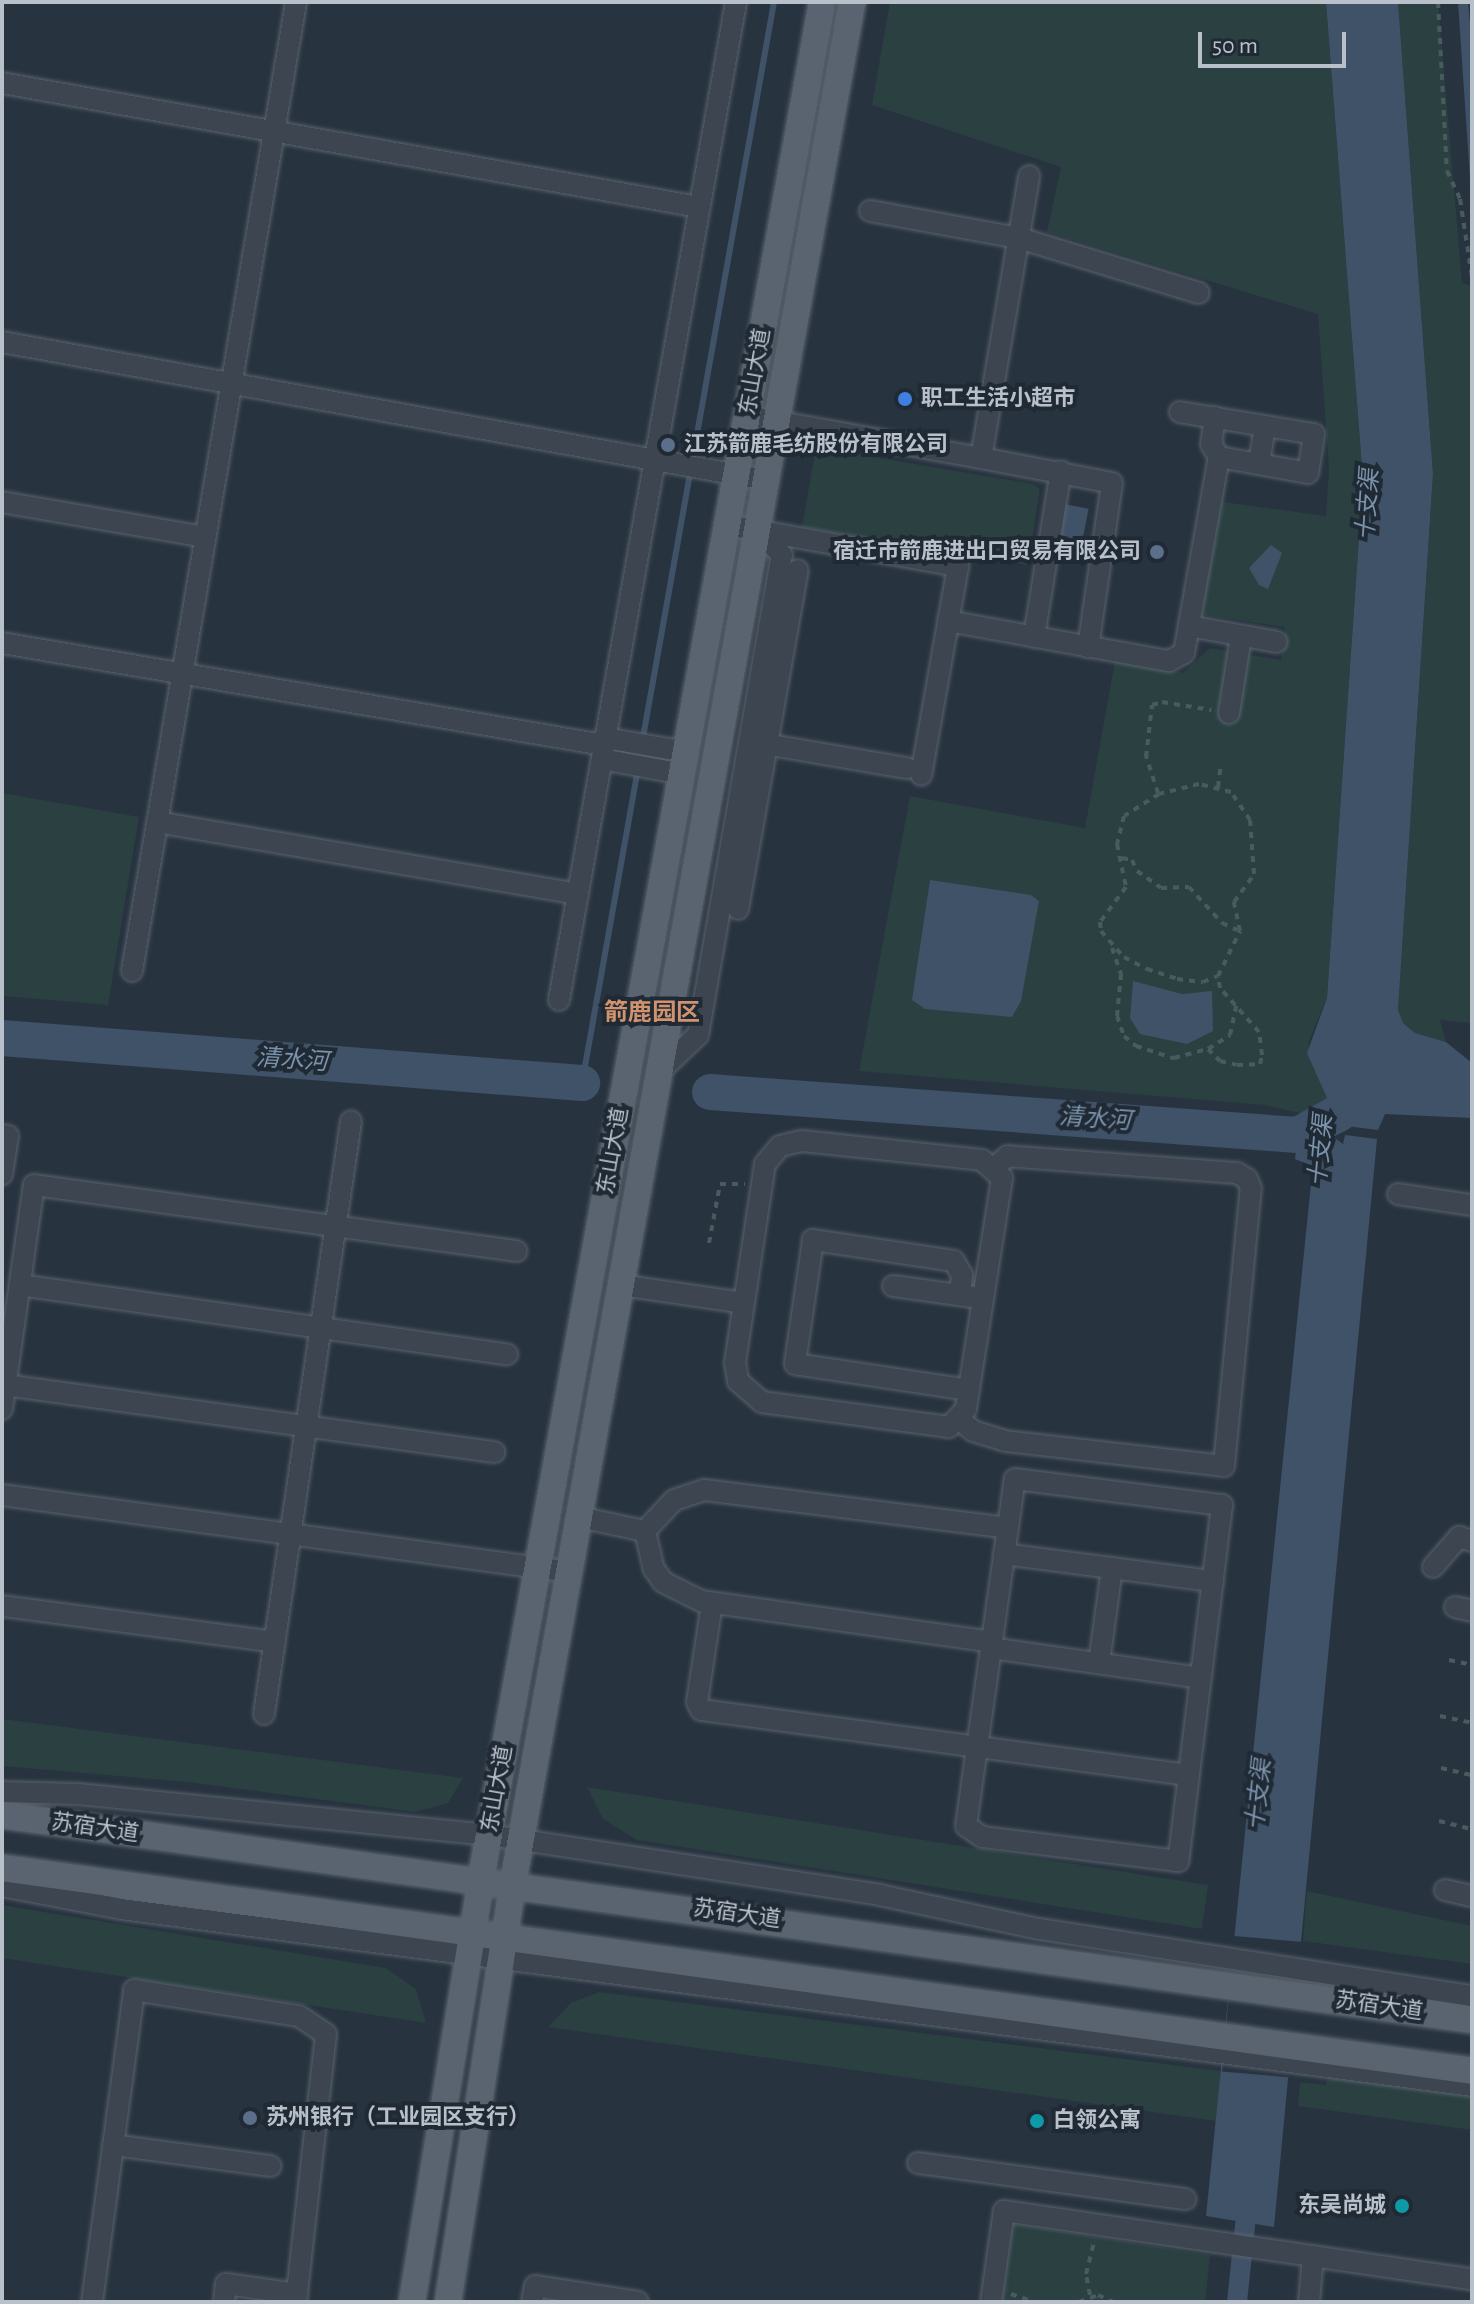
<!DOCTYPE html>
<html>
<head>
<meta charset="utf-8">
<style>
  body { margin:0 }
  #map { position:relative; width:1474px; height:2304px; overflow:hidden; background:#283340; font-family:"Alegreya Sans","Noto Sans SC",sans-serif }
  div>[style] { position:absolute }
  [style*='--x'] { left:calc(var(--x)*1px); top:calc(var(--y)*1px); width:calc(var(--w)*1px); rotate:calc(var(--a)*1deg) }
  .green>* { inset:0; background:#2a4041 }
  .water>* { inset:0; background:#3f5268; transform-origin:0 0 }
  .pier>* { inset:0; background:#283340; transform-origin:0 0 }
  .stream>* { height:6px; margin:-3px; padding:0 3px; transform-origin:3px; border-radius:3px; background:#3f5268 }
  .canal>* { height:20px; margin:-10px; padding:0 10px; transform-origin:10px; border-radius:10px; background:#3f5268 }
  .river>* { height:36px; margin:-18px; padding:0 18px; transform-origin:18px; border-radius:18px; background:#3f5268 }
  .path>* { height:4px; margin-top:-2px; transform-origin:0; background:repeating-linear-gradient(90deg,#485c5e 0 6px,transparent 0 12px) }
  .roads { filter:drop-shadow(0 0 2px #59636d) drop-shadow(0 0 2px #59636d) }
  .minor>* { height:20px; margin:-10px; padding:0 10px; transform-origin:10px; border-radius:10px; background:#3c4550 }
  .major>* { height:26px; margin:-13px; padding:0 13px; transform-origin:13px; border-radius:13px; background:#5a6470 }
  .dots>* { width:22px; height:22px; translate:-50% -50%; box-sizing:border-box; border:4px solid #202a35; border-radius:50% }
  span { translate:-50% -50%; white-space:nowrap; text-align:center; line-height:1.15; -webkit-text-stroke:8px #202a35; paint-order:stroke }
  .street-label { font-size:22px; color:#b8c0ca }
  .poi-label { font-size:22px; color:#b8c0ca; font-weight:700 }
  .left { translate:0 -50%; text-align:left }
  .right { translate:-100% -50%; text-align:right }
  .water-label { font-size:24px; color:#7b92ab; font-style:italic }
  .neighbourhood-label { font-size:24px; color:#d0936e; font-weight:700 }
  .frame { position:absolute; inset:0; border:4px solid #b8c0ca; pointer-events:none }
  .scale { position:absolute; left:1198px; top:32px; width:148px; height:36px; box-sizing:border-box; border:4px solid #b8c0ca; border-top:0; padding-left:10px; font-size:24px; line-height:28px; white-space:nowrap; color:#b8c0ca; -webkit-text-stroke:6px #202a35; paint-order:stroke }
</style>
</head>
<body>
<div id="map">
  <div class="green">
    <i style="clip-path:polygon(890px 2px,1326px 2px,1363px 480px,1327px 998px,1308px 1043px,1327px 1098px,1300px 1113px,1265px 1105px,859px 1071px,910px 796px,1085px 828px,1115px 661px,1183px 673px,1210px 648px,1281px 660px,1285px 627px,1196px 614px,1216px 501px,1326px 516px,1329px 469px,1318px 314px,1047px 232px,1061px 167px,872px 105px)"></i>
    <i style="clip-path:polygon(1398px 2px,1438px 2px,1462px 283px,1472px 286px,1472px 1023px,1440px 1020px,1446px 1042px,1415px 1033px,1403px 1023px,1398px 1010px,1433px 474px)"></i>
    <i style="clip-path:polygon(816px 447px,1033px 484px,1040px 489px,1028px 565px,802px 527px)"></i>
    <i style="clip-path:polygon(2px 793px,139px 817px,108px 1005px,2px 996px)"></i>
    <i style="clip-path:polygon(2px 1719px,463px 1778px,448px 1803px,415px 1812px,188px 1782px,2px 1766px)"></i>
    <i style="clip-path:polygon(587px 1787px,1208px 1885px,1202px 1929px,637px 1840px,603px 1819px)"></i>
    <i style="clip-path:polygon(1307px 1891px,1472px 1926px,1472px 1964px,1303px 1941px)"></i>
    <i style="clip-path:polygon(2px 1905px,386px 1968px,416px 1989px,426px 2023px,2px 1958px)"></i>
    <i style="clip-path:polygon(599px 1992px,1221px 2071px,1216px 2121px,548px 2027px,571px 2003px)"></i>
    <i style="clip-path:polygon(1328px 2075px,1472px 2095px,1472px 2130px,1298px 2106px,1300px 2082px,1326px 2085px)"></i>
    <i style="clip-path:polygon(1013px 2224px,1210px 2255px,1205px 2302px,1002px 2302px)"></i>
  </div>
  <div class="water">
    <i style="clip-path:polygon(1326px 2px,1398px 2px,1433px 474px,1398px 1010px,1403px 1023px,1415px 1033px,1446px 1042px,1472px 1063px,1472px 1118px,1385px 1114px,1378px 1130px,1346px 1126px,1346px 1118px,1324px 1130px,1343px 1144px,1345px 1135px,1377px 1139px,1274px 2227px,1206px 2216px,1311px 1184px,1323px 1171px,1295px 1159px,1300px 1113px,1327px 1098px,1307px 1053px,1327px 998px,1363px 480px)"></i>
    <i style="clip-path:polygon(1458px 2px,1468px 2px,1472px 46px,1472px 208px)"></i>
    <i style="left:1064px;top:504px;width:25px;height:56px;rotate:11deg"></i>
    <i style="clip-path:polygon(1271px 545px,1282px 553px,1268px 589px,1259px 585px,1249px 568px)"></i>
    <i style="clip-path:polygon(930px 880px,1031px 895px,1039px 901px,1021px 1001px,1012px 1017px,925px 1009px,912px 1000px)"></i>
    <i style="clip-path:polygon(1133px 981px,1182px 994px,1212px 991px,1213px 1031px,1187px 1044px,1140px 1034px,1130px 1018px)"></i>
  </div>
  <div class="pier">
    <i style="left:1234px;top:1936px;width:73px;height:136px;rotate:5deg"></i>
  </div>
  <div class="stream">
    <i style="--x:642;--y:743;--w:753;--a:-79.9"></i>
    <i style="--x:582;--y:1083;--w:318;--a:-79.9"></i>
  </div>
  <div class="canal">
    <i style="--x:1237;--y:2302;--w:106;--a:-84"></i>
  </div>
  <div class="river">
    <i style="--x:2;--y:1038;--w:582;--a:4.44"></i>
    <i style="--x:710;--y:1092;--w:589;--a:4.19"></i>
    <i style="--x:1297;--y:1135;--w:47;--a:-26.6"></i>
  </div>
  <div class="path">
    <i style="--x:1438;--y:2;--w:169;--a:87"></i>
    <i style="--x:1447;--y:171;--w:31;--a:65"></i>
    <i style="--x:1460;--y:199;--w:79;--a:81.3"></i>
    <i style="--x:1218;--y:787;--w:24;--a:-83"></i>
    <i style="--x:1158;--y:793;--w:38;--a:-108"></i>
    <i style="--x:1146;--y:757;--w:52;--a:-83.4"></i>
    <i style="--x:1152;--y:705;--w:10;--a:-17"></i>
    <i style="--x:1162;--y:702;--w:50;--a:9.3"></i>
    <i style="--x:1122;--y:858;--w:10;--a:11"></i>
    <i style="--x:1132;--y:860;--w:12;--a:66"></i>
    <i style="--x:1137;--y:871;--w:29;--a:35"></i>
    <i style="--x:1161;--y:888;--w:28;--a:-2"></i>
    <i style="--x:1189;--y:887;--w:49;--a:47.5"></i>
    <i style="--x:1222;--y:923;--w:17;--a:25"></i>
    <i style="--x:1112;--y:948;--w:28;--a:71"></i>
    <i style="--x:1121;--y:974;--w:42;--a:95.4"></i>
    <i style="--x:1117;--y:1016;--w:21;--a:71"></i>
    <i style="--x:1124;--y:1036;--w:16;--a:40"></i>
    <i style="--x:1136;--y:1046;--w:40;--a:18"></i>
    <i style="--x:1174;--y:1058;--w:35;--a:-15"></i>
    <i style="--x:1208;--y:1049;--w:26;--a:-32"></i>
    <i style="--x:1230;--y:1035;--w:30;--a:-78"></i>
    <i style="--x:1208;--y:1049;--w:17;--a:45"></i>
    <i style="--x:1220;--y:1061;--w:17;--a:13"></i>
    <i style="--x:1237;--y:1065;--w:23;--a:-2"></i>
    <i style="--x:1260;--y:1064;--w:9;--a:-77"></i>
    <i style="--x:1262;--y:1055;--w:23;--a:-97"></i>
    <i style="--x:1259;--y:1032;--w:59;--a:-131.6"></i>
    <i style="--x:1220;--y:988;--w:12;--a:-99"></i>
    <i style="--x:1218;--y:976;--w:50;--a:-63.9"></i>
    <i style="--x:1240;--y:931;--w:30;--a:-102"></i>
    <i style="--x:1234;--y:902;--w:34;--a:-54"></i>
    <i style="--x:1254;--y:874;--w:54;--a:-94.2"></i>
    <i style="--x:1250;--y:820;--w:34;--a:-124"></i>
    <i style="--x:1231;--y:792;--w:33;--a:-166"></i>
    <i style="--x:1199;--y:784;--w:41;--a:166"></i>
    <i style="--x:1159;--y:794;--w:41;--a:147.8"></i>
    <i style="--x:1124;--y:816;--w:29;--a:104"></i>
    <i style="--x:1117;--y:844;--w:44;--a:78.2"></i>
    <i style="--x:1126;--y:887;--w:44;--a:126.6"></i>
    <i style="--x:1100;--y:922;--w:9;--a:84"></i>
    <i style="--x:1101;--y:931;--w:35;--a:49"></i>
    <i style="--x:1124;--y:957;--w:26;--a:28"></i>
    <i style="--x:1147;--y:969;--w:32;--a:18"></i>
    <i style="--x:1177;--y:979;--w:26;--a:7"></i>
    <i style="--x:1203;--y:982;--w:16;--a:-22"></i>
    <i style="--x:709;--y:1243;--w:60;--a:-79.4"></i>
    <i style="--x:720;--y:1184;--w:25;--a:0"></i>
    <i style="--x:1449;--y:1660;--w:24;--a:12"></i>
    <i style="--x:1440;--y:1716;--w:33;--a:12"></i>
    <i style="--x:1441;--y:1768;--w:32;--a:13"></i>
    <i style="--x:1439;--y:1821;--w:34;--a:14"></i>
    <i style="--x:1011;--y:2294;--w:24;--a:19"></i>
    <i style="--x:1090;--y:2295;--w:21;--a:-101"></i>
    <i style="--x:1086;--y:2274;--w:32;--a:-76"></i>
    <i style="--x:1079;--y:2302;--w:20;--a:-20"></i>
    <i style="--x:1098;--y:2295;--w:17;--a:25"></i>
  </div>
  <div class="roads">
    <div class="minor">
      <i style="--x:2;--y:83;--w:708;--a:10.09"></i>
      <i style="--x:870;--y:211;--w:151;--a:10.3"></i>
      <i style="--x:1019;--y:238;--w:188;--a:17"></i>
      <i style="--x:2;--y:342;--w:776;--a:10.24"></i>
      <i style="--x:747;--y:416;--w:238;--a:10.2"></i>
      <i style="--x:981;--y:458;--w:286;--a:-80.3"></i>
      <i style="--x:1215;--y:417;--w:27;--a:98"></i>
      <i style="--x:1211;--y:444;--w:15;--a:58"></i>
      <i style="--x:981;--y:458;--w:133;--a:10.8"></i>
      <i style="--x:1112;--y:483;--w:166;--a:98.3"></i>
      <i style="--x:1259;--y:464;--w:38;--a:-81"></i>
      <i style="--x:2;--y:502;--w:206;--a:9.8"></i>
      <i style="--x:727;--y:525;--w:235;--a:10.1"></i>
      <i style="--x:958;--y:566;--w:212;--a:100"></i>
      <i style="--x:948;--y:621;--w:225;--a:10.3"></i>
      <i style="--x:1169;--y:661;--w:17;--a:-28"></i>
      <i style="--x:1184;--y:653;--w:199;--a:-79.9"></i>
      <i style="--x:1219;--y:457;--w:90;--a:10.2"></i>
      <i style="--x:1308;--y:473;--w:39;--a:-81"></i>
      <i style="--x:1314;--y:434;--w:136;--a:-170.7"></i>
      <i style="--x:1189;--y:626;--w:89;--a:10.3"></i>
      <i style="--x:1034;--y:637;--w:168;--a:-80.8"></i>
      <i style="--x:2;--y:643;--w:611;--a:9.62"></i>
      <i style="--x:1229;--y:713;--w:78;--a:-81.1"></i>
      <i style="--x:605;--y:738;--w:82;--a:9.8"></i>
      <i style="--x:753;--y:742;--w:156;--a:9.6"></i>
      <i style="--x:602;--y:759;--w:81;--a:10.6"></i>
      <i style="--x:157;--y:822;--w:427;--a:9.7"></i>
      <i style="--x:738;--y:909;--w:344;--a:-80"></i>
      <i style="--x:132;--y:971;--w:983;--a:-80.39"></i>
      <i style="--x:559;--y:1000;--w:1014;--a:-79.94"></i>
      <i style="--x:660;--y:1071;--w:52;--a:-43.5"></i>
      <i style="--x:698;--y:1035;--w:487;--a:-80.1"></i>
      <i style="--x:782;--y:555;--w:35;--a:-135"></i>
      <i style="--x:2;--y:1135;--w:6;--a:9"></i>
      <i style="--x:8;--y:1136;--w:39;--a:99"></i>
      <i style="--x:1398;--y:1194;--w:75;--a:8.5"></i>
      <i style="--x:20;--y:1285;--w:492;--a:8.1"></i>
      <i style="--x:621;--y:1285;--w:124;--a:8.3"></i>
      <i style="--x:744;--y:1303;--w:141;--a:-81.4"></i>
      <i style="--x:765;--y:1164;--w:23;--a:-50"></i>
      <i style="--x:780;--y:1146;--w:23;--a:-13"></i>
      <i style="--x:802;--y:1141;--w:181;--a:6"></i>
      <i style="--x:982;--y:1160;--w:27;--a:42"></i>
      <i style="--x:1002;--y:1178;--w:234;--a:98.9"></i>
      <i style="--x:966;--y:1409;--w:25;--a:133"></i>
      <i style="--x:949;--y:1427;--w:189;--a:-172.4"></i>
      <i style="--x:762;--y:1402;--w:32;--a:-139"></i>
      <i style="--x:738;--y:1381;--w:18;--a:-99"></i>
      <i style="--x:735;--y:1363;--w:61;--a:-81.5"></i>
      <i style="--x:893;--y:1286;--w:81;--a:7.8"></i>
      <i style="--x:960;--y:1295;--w:20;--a:-84"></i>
      <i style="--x:962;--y:1275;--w:16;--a:-120"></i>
      <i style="--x:954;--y:1261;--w:143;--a:-171.5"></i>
      <i style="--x:813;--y:1240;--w:125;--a:98.3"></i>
      <i style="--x:795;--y:1364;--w:176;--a:8.5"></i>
      <i style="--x:5;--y:1385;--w:494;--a:7.8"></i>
      <i style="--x:2;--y:1409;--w:226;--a:-81.9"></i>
      <i style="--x:34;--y:1185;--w:487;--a:7.8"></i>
      <i style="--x:960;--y:1420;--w:17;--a:40"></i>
      <i style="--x:973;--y:1431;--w:34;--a:17"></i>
      <i style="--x:1005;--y:1441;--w:220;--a:6.5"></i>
      <i style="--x:1224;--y:1466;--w:279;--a:-84.5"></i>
      <i style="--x:1251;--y:1188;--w:10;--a:-114"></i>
      <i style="--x:1247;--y:1179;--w:12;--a:-149"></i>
      <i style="--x:1237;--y:1173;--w:230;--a:-175.8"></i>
      <i style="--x:1008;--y:1156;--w:17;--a:140"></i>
      <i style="--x:1015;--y:1479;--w:209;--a:7.2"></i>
      <i style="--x:1222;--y:1505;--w:359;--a:97"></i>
      <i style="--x:1178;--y:1861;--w:197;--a:-173"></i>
      <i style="--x:982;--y:1837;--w:19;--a:-145"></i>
      <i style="--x:966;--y:1826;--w:350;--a:-82"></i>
      <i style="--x:2;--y:1495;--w:572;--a:7.73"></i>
      <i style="--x:579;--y:1517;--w:67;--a:12"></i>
      <i style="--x:645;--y:1531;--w:39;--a:77"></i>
      <i style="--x:654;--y:1569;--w:16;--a:55"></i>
      <i style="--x:663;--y:1582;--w:42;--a:26.6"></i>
      <i style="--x:701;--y:1601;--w:294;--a:8"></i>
      <i style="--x:645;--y:1531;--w:42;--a:-46.9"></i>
      <i style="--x:674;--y:1500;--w:32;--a:-18"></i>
      <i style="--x:704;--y:1490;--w:306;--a:7.1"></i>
      <i style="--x:1004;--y:1554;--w:211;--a:7.4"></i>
      <i style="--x:1433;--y:1567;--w:40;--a:-49"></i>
      <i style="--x:1459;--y:1537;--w:14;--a:17"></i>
      <i style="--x:712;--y:1603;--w:100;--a:98.6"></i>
      <i style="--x:697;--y:1702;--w:9;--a:63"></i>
      <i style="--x:701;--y:1710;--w:491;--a:7.6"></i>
      <i style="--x:2;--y:1606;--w:275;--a:7.5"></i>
      <i style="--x:1455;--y:1607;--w:17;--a:13"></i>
      <i style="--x:991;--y:1648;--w:212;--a:8.1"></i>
      <i style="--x:1099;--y:1663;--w:96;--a:-82.2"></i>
      <i style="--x:264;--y:1714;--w:599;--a:-81.65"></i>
      <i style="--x:2;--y:1792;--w:76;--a:1.5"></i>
      <i style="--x:78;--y:1794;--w:413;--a:5.7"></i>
      <i style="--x:489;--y:1835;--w:396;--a:8.7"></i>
      <i style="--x:880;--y:1895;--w:163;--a:12.1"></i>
      <i style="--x:1039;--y:1929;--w:438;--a:8.8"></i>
      <i style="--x:2;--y:1886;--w:121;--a:10.9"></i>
      <i style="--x:121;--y:1909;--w:1363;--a:7.46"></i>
      <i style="--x:1445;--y:1890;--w:28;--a:13"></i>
      <i style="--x:113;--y:2145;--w:159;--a:7.6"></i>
      <i style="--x:918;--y:2163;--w:270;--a:7.7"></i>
      <i style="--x:92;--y:2302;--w:315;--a:-82.3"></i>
      <i style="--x:134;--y:1990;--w:167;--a:9"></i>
      <i style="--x:299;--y:2016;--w:32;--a:34"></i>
      <i style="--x:326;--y:2034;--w:270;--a:96.4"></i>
      <i style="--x:224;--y:2302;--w:18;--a:-84"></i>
      <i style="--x:226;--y:2284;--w:72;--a:8"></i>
      <i style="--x:532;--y:2302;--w:16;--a:-79"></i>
      <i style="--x:535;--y:2286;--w:104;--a:8.8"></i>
      <i style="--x:991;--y:2302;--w:92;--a:-81.9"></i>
      <i style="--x:1004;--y:2211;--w:473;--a:8.3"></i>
      <i style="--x:1309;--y:2302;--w:46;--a:-85"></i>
    </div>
    <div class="major">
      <i style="--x:2;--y:1815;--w:1484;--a:7.94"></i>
      <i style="--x:2;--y:1868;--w:1484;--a:7.86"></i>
      <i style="--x:412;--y:2302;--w:429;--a:-80.7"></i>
      <i style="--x:481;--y:1879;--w:1908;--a:-79.7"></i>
      <i style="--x:448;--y:2302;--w:424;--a:-81.2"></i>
      <i style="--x:513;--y:1883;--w:1911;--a:-79.78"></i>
    </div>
  </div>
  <div class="dots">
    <i style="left:905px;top:399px;background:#3f7fe0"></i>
    <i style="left:668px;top:445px;background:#5c6f8a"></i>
    <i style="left:1157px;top:552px;background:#5c6f8a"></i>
    <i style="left:250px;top:2118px;background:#5c6f8a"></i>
    <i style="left:1037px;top:2121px;background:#0f9aa8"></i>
    <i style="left:1402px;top:2206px;background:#0f9aa8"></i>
  </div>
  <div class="street-label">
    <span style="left:755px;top:372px;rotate:-80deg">东山大道</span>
    <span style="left:613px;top:1151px;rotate:-80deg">东山大道</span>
    <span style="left:497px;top:1789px;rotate:-80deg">东山大道</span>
    <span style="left:95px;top:1828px;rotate:8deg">苏宿大道</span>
    <span style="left:737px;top:1914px;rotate:8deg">苏宿大道</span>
    <span style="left:1379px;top:2006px;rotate:8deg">苏宿大道</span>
  </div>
  <div class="poi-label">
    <span class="left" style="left:921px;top:399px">职工生活小超市</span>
    <span class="left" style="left:684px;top:445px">江苏箭鹿毛纺股份有限公司</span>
    <span class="right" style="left:1141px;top:552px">宿迁市箭鹿进出口贸易有限公司</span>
    <span class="left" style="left:266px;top:2118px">苏州银行（工业园区支行）</span>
    <span class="left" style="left:1053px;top:2121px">白领公寓</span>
    <span class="right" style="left:1386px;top:2206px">东吴尚城</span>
  </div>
  <div class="water-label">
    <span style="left:1369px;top:505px;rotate:-86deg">十支渠</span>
    <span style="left:292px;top:1061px;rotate:4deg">清水河</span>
    <span style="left:1095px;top:1120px;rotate:4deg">清水河</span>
    <span style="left:1322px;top:1151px;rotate:-85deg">十支渠</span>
    <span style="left:1260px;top:1795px;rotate:-84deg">十支渠</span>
  </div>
  <div class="neighbourhood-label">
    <span style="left:652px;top:1014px">箭鹿园区</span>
  </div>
  <div class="frame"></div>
  <div class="scale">50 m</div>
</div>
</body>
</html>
